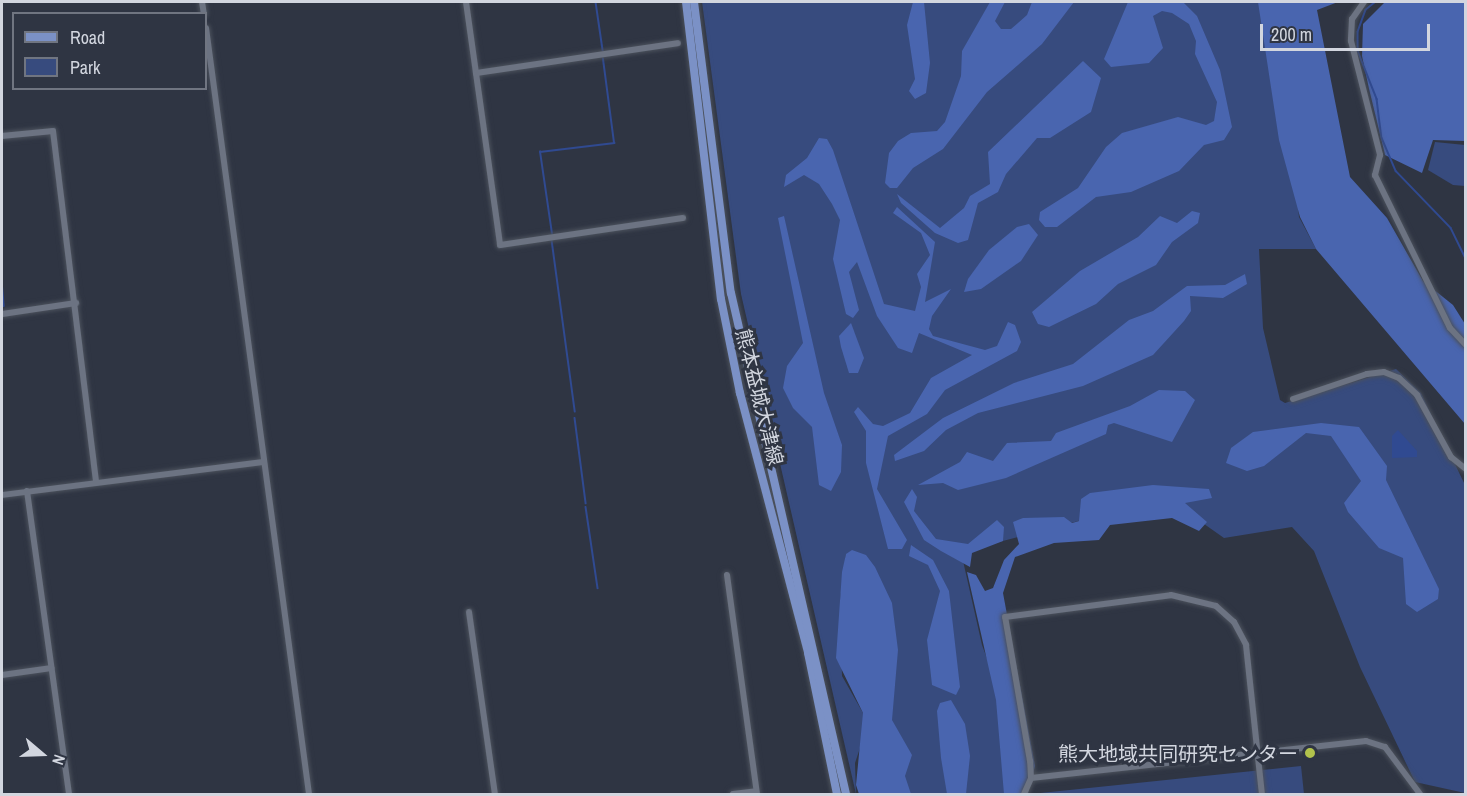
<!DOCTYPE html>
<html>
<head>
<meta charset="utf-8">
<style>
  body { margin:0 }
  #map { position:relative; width:1467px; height:796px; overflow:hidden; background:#2f3543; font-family:"Archivo Narrow","Noto Sans JP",sans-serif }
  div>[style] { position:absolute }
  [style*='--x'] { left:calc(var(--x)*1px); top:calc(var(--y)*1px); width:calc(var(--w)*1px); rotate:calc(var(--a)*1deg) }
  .green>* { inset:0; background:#374b7e }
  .forest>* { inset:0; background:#4965af }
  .water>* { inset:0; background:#304a91 }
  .stream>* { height:1.5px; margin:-0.75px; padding:0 0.75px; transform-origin:0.75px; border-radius:0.75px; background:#304a91 }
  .roads { filter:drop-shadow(0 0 2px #4b515c) drop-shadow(0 0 2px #4b515c) }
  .minor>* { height:6px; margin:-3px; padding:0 3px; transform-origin:3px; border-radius:3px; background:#6c7382 }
  .major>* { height:8px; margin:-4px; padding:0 4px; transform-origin:4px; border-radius:4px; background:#7b91c6 }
  .dots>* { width:16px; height:16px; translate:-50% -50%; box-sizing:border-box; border:3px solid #2f3543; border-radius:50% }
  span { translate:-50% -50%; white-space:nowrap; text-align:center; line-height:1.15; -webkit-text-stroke:6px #2f3543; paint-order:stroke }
  .street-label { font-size:20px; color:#d2d6df }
  .poi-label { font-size:20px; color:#d2d6df }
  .right { translate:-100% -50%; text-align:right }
  .frame { position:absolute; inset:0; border:3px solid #d2d6df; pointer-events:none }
  .legend { position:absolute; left:12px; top:12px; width:195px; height:78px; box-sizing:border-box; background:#2f3543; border:2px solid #707581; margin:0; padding:8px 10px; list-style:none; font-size:18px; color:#d2d6df }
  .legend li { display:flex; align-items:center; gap:12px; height:30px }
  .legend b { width:30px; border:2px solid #707581 }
  .north { position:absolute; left:12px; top:724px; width:60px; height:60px; -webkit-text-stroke:4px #2f3543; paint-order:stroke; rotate:109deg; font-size:16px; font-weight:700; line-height:24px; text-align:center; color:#d2d6df }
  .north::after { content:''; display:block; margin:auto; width:21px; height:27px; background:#d2d6df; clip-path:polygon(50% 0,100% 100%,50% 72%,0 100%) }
  .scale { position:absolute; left:1260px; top:24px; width:170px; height:27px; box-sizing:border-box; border:3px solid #d2d6df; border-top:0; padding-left:8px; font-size:18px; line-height:21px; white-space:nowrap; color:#d2d6df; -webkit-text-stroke:4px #2f3543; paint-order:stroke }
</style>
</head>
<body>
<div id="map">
  <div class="green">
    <i style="clip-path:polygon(702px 2px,1277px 2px,1299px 217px,1316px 249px,1259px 249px,1263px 328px,1280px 400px,1285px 403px,1396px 369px,1421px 393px,1465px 485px,1465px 793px,1415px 782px,1360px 667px,1314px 551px,1292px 527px,1224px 538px,1180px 507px,1158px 500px,961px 552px,982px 645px,1014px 731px,1015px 794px,893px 794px,846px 554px,840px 600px,842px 676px,863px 713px,863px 739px,855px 763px,856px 794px,741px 294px)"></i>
    <i style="clip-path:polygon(1435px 142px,1465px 145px,1465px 186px,1453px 185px,1428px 170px)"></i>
    <i style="clip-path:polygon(1301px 766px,1304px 794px,1031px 794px)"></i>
  </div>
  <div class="forest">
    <i style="clip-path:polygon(913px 2px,924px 2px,930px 63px,926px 93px,915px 99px,909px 91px,915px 79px,907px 25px)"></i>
    <i style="clip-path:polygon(990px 2px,1005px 2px,995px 21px,1001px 29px,1011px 29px,1027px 15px,1032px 2px,1074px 2px,1042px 44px,987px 92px,943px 149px,913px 168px,897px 188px,890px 188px,885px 183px,889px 153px,898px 141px,911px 133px,937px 131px,945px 122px,961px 76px,962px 51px)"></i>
    <i style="clip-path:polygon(1128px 2px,1183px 2px,1197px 16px,1220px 70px,1232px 127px,1224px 140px,1204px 145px,1179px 171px,1131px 192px,1096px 197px,1057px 227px,1045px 227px,1039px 220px,1040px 212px,1078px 188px,1106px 147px,1122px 133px,1178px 117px,1206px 125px,1214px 121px,1217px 102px,1195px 54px,1196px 41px,1189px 24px,1172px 13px,1162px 11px,1153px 16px,1163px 48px,1149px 63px,1111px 67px,1104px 59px)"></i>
    <i style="clip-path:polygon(1258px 2px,1338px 2px,1317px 10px,1350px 177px,1387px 218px,1423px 281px,1453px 305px,1465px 324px,1465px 424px,1316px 249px,1300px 217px,1279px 140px)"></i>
    <i style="clip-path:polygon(1385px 2px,1465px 2px,1465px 141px,1433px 140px,1422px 173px,1385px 155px,1369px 89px,1362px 56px,1363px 24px)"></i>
    <i style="clip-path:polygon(1083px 61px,1101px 78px,1091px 112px,1050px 138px,1037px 138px,1006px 174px,998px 192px,978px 203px,968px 240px,958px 243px,935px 233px,901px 203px,897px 194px,940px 228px,964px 208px,970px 196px,990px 184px,988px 152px)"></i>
    <i style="clip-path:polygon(819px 138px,827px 139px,833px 150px,884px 304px,915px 311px,921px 287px,917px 274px,930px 255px,921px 233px,893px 213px,897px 207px,935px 242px,925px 302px,951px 289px,932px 316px,929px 329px,933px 336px,985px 350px,997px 346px,1008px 322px,1015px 325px,1021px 342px,1017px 351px,945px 390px,927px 414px,888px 436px,877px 489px,907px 540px,902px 549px,888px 549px,866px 463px,866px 431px,854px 412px,858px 407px,873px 424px,883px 426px,910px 413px,931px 378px,972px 355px,919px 333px,912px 353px,898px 348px,877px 316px,857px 262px,849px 272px,859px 310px,853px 318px,846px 314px,833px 259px,840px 220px,832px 204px,819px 184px,804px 175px,784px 187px,786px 175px,807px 158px)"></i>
    <i style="clip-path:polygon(1192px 211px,1200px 213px,1198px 223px,1172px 242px,1156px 265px,1118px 284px,1096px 304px,1049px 327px,1038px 324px,1032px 312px,1080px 271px,1138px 237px,1160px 216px,1177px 223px)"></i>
    <i style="clip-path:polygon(784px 216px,824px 393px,842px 445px,841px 472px,831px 491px,819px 485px,812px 427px,793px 408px,783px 388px,787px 366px,803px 343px,778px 218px)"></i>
    <i style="clip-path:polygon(1029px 224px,1038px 235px,1021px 261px,981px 289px,964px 292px,968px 279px,989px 250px,1017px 227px)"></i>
    <i style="clip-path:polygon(1245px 274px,1247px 284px,1223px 298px,1190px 296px,1191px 311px,1184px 321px,1153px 355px,1083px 386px,978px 413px,946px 430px,924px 451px,895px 461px,894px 455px,943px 418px,1014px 383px,1073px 364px,1129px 320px,1153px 311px,1187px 286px,1225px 285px)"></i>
    <i style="clip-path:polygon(851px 323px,864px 358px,858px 373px,849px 373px,841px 347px,839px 336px)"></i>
    <i style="clip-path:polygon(1159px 390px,1185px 391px,1195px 400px,1172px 442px,1114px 423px,1108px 425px,1106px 434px,1006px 478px,958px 490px,943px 483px,918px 485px,960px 462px,967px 452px,993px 461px,1007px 443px,1051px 441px,1056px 433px,1130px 406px)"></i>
    <i style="clip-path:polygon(1321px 423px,1359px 427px,1387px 466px,1386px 480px,1439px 589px,1438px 599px,1417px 612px,1406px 604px,1403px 558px,1379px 548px,1348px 512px,1344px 503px,1361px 481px,1331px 436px,1306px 433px,1264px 466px,1247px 471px,1226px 463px,1231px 448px,1253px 432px)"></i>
    <i style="clip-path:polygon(1153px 485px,1209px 489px,1212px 498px,1185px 503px,1207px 522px,1199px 531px,1172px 518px,1110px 525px,1099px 540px,1054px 543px,1015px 557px,1003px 593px,1035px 766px,1028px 794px,1004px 794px,996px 700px,967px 572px,976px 575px,985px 591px,993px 588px,1004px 560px,1019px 544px,1013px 522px,1023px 518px,1064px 517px,1072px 523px,1079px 521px,1081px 499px,1090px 493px)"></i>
    <i style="clip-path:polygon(912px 489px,917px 497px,914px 511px,936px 539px,968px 544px,997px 520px,1004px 527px,1003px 541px,972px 553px,970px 567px,941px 551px,924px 540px,904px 502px)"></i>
    <i style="clip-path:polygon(911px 545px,933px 560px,949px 591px,960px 687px,956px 695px,932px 685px,927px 640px,940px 591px,928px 565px,909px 556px)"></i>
    <i style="clip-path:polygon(852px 550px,866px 555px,875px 567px,892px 603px,898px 650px,892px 720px,912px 755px,905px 776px,911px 794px,859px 794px,856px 785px,863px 713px,836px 658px,842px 572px,846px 554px)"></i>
    <i style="clip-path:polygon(951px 700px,965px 724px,970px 756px,966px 794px,947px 794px,941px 758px,937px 711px,940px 703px)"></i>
  </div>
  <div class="water">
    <i style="clip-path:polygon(1398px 430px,1417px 451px,1417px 457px,1392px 458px,1392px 436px)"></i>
  </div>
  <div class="stream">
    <i style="--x:596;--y:2;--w:49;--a:81.7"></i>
    <i style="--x:1376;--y:2;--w:13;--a:141"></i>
    <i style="--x:1366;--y:10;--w:23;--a:110"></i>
    <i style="--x:1358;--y:32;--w:19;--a:90"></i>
    <i style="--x:1358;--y:51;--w:52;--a:68.4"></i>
    <i style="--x:1377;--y:99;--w:39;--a:83"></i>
    <i style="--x:1382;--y:138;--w:36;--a:67"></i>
    <i style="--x:1396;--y:171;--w:79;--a:46"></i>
    <i style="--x:1451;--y:228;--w:34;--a:64"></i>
    <i style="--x:552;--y:234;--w:83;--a:-98.3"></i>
    <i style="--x:540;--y:152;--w:75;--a:-6.9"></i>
    <i style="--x:614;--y:143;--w:85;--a:-97.5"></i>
    <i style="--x:552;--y:240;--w:173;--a:82.3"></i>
    <i style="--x:2;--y:281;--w:25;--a:85"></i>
    <i style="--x:575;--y:418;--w:86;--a:82.6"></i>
    <i style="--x:586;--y:507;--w:82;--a:81.6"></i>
  </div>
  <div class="roads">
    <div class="minor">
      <i style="--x:202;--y:2;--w:12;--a:81"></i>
      <i style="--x:466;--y:2;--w:245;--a:82"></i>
      <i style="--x:500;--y:245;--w:185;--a:-8.4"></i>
      <i style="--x:1364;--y:2;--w:21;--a:125"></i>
      <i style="--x:1352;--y:19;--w:22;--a:93"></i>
      <i style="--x:1351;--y:41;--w:118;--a:75.7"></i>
      <i style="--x:1380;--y:155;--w:21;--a:104"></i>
      <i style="--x:1375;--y:175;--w:170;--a:63.9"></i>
      <i style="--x:1450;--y:328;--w:23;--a:47"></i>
      <i style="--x:206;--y:28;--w:773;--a:82.34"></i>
      <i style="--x:476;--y:73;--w:204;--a:-8.4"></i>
      <i style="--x:2;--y:136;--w:51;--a:-5.6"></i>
      <i style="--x:53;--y:131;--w:354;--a:83"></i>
      <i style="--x:2;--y:314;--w:75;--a:-8.5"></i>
      <i style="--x:1293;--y:399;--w:78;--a:-18.7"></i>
      <i style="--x:1367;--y:374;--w:17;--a:-7"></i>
      <i style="--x:1384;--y:372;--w:16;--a:22"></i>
      <i style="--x:1399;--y:378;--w:25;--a:43"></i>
      <i style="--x:1417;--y:395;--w:71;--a:61.3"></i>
      <i style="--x:1451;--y:457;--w:19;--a:39"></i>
      <i style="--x:27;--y:491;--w:306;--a:82.1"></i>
      <i style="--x:2;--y:495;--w:264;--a:-7.2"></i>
      <i style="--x:727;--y:575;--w:221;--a:82.2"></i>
      <i style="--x:469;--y:612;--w:184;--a:81.9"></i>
      <i style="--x:2;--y:675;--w:50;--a:-8"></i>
      <i style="--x:1031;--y:778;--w:337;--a:-6.3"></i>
      <i style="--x:1366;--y:741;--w:20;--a:18"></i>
      <i style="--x:1385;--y:747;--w:59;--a:53.3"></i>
      <i style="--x:733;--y:794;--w:23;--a:-7"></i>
      <i style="--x:1024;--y:794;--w:17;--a:-66"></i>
      <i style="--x:1031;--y:778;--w:17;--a:-93"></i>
      <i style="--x:1030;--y:761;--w:146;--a:-99.8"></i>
      <i style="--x:1005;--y:617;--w:167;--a:-7.5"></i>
      <i style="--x:1171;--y:595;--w:46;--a:13.7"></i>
      <i style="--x:1216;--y:606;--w:24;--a:42"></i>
      <i style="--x:1234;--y:622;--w:26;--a:62"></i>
      <i style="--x:1246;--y:645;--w:150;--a:83.9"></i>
    </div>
    <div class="major">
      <i style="--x:686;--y:2;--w:299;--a:83.3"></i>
      <i style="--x:721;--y:299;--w:96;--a:78.6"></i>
      <i style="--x:740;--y:393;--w:269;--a:75.3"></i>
      <i style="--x:808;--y:653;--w:144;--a:78.4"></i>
      <i style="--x:694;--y:2;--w:293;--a:82.8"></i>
      <i style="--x:731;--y:293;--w:514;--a:77.07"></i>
    </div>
  </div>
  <div class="dots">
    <i style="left:1310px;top:753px;background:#b2c34c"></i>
  </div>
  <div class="street-label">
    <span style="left:760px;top:397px;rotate:76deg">熊本益城大津線</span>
  </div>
  <div class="poi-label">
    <span class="right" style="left:1298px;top:753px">熊大地域共同研究センター</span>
  </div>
  <div class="frame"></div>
  <ul class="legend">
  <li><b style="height:8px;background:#7b91c6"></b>Road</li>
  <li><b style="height:16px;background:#374b7e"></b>Park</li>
  </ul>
  <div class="north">N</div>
  <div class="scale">200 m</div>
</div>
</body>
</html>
